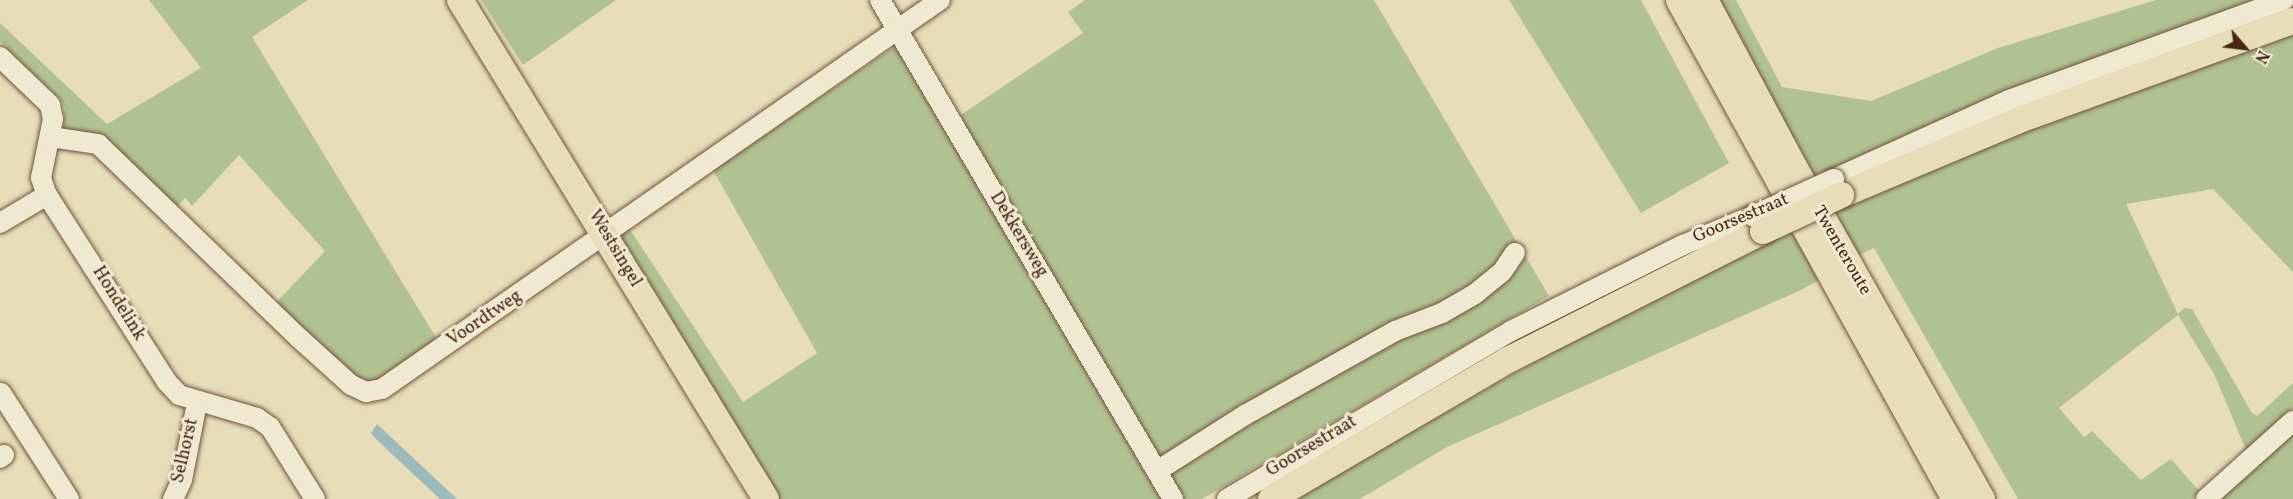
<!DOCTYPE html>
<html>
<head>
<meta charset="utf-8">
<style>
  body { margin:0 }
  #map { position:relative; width:2293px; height:499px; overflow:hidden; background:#e7ddb9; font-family:Vollkorn,serif }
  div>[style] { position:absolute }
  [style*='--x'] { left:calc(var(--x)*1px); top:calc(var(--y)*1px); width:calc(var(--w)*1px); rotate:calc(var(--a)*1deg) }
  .green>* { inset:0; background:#b1c292 }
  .water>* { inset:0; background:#9cb9bb }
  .roads { filter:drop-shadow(0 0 2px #70543d) drop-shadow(0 0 2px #70543d) }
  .minor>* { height:20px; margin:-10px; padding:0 10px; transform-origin:10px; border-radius:10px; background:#efe9d2 }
  .major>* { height:26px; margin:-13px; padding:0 13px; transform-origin:13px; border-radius:13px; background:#e7ddb9 }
  .highway>* { height:28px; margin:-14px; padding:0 14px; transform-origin:14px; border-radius:14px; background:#e7ddb9 }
  .bridges { filter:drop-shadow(0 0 2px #70543d) drop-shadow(0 0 2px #70543d) }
  .minor-bridge>* { height:20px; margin:-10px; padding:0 10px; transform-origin:10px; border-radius:10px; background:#efe9d2 }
  .major-bridge>* { height:26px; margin:-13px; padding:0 13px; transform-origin:13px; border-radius:13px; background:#e7ddb9 }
  span { translate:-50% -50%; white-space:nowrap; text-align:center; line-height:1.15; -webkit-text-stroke:6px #efe9d2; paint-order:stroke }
  .street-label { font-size:18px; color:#492714 }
  .north { position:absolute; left:2215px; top:18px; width:60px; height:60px; -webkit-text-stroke:4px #efe9d2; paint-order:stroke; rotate:118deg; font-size:16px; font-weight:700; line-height:24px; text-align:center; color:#492714 }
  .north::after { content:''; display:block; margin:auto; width:21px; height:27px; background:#492714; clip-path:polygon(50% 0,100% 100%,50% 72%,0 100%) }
</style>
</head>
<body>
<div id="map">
  <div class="green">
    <i style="clip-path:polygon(149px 0,308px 0,252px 37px,440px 344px,380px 386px,358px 386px,272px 307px,325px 251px,239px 155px,192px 206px,185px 198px,173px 211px,63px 131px,65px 108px,60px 99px,0 42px,0 23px,107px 124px,201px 68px)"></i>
    <i style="clip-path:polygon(481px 0,616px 0,523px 65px)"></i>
    <i style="clip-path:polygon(1085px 0,1374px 0,1549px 296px,1202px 499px,1183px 499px,959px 116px,1083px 33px,1068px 12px)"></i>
    <i style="clip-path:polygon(1509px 0,1641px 0,1729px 163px,1641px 213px)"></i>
    <i style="clip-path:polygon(1714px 0,1736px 0,1782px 87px,1871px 101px,1998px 48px,2156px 0,2265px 0,1932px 124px,1815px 176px)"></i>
    <i style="clip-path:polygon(2293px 33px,2293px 272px,2213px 189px,2126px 204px,2178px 314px,2184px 308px,2192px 309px,2252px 413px,2257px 416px,2293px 383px,2293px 408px,2246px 450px,2215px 376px,2178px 315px,2059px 408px,2084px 437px,2092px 431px,2141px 480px,2171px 459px,2200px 492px,2192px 499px,2018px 499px,1874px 248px,1855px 257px,1830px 215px,1975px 150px)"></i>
    <i style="clip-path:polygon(896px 46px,981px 188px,1162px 499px,779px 499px,635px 262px,619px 235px,629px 228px,743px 402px,817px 353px,713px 170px)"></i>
    <i style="clip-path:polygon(1795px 230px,1823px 278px,1801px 290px,1447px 447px,1360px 499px,1292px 499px,1605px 322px)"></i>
    <i style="clip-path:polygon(2293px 431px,2293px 499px,2218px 499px)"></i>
  </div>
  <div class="water">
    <i style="clip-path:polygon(377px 424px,457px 499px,440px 499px,377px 440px,371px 433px)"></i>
  </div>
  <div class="roads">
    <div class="minor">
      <i style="--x:880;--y:0;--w:579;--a:59.58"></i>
      <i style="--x:0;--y:57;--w:69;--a:43.8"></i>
      <i style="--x:50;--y:105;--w:14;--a:78"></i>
      <i style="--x:53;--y:119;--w:60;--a:101.5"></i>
      <i style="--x:41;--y:178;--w:18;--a:71"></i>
      <i style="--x:47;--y:195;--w:222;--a:57.3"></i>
      <i style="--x:167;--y:382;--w:18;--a:47"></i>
      <i style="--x:179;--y:395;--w:81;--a:16.4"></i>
      <i style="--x:257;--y:418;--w:16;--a:35"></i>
      <i style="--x:270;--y:427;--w:85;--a:58"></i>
      <i style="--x:51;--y:137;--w:48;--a:8.5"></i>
      <i style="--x:98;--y:144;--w:279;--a:44"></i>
      <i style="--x:299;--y:338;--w:70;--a:42.1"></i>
      <i style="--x:351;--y:385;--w:17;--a:25"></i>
      <i style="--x:366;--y:392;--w:16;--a:-11"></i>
      <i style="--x:382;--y:389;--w:680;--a:-34.88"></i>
      <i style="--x:1834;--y:179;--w:192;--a:-24.3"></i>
      <i style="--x:2009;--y:100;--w:293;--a:-20"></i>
      <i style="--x:0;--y:223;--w:55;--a:-30.8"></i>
      <i style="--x:1;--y:393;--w:126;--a:57.3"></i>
      <i style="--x:0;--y:458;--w:5;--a:-37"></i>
      <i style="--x:1157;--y:471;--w:104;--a:-32.5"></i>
      <i style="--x:1245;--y:415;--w:172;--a:-29.2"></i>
      <i style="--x:1395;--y:331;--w:50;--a:-21"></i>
      <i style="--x:1442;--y:313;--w:39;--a:-30"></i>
      <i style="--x:1476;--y:293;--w:33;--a:-39"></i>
      <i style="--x:1502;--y:272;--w:23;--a:-56"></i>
      <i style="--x:173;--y:499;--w:21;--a:-65"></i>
      <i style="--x:182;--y:480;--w:78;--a:-79"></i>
      <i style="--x:1227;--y:499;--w:330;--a:-30.6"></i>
      <i style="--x:1511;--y:331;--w:192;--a:-26.6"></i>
      <i style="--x:1683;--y:245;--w:75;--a:-22.8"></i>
      <i style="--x:2206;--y:499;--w:117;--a:-41.9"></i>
    </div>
    <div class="major">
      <i style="--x:460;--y:0;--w:585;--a:58.48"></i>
      <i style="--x:1841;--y:195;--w:193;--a:-22.8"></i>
      <i style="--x:2019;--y:120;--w:291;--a:-19.9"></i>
      <i style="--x:1271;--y:499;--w:275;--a:-30.4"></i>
      <i style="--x:1508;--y:360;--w:286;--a:-26.8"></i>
    </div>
    <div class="highway">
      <i style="--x:1680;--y:0;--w:570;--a:61.05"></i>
      <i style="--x:1704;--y:0;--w:189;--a:61.9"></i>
      <i style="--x:1793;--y:167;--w:382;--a:60.5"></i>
    </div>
  </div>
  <div class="bridges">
    <div class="minor-bridge">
      <i style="--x:1752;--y:216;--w:90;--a:-24.3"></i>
    </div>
    <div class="major-bridge">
      <i style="--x:1763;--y:231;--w:86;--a:-24.8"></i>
    </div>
  </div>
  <div class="street-label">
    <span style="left:1741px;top:219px;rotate:-23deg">Goorsestraat</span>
    <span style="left:1018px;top:235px;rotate:59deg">Dekkersweg</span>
    <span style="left:614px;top:249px;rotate:59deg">Westsingel</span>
    <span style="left:1841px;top:251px;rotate:60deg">Twenteroute</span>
    <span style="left:118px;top:304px;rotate:58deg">Hondelink</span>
    <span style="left:485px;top:319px;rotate:-34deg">Voordtweg</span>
    <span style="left:1312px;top:447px;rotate:-31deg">Goorsestraat</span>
    <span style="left:186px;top:451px;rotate:-77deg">Selhorst</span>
  </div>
  <div class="north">N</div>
</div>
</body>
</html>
